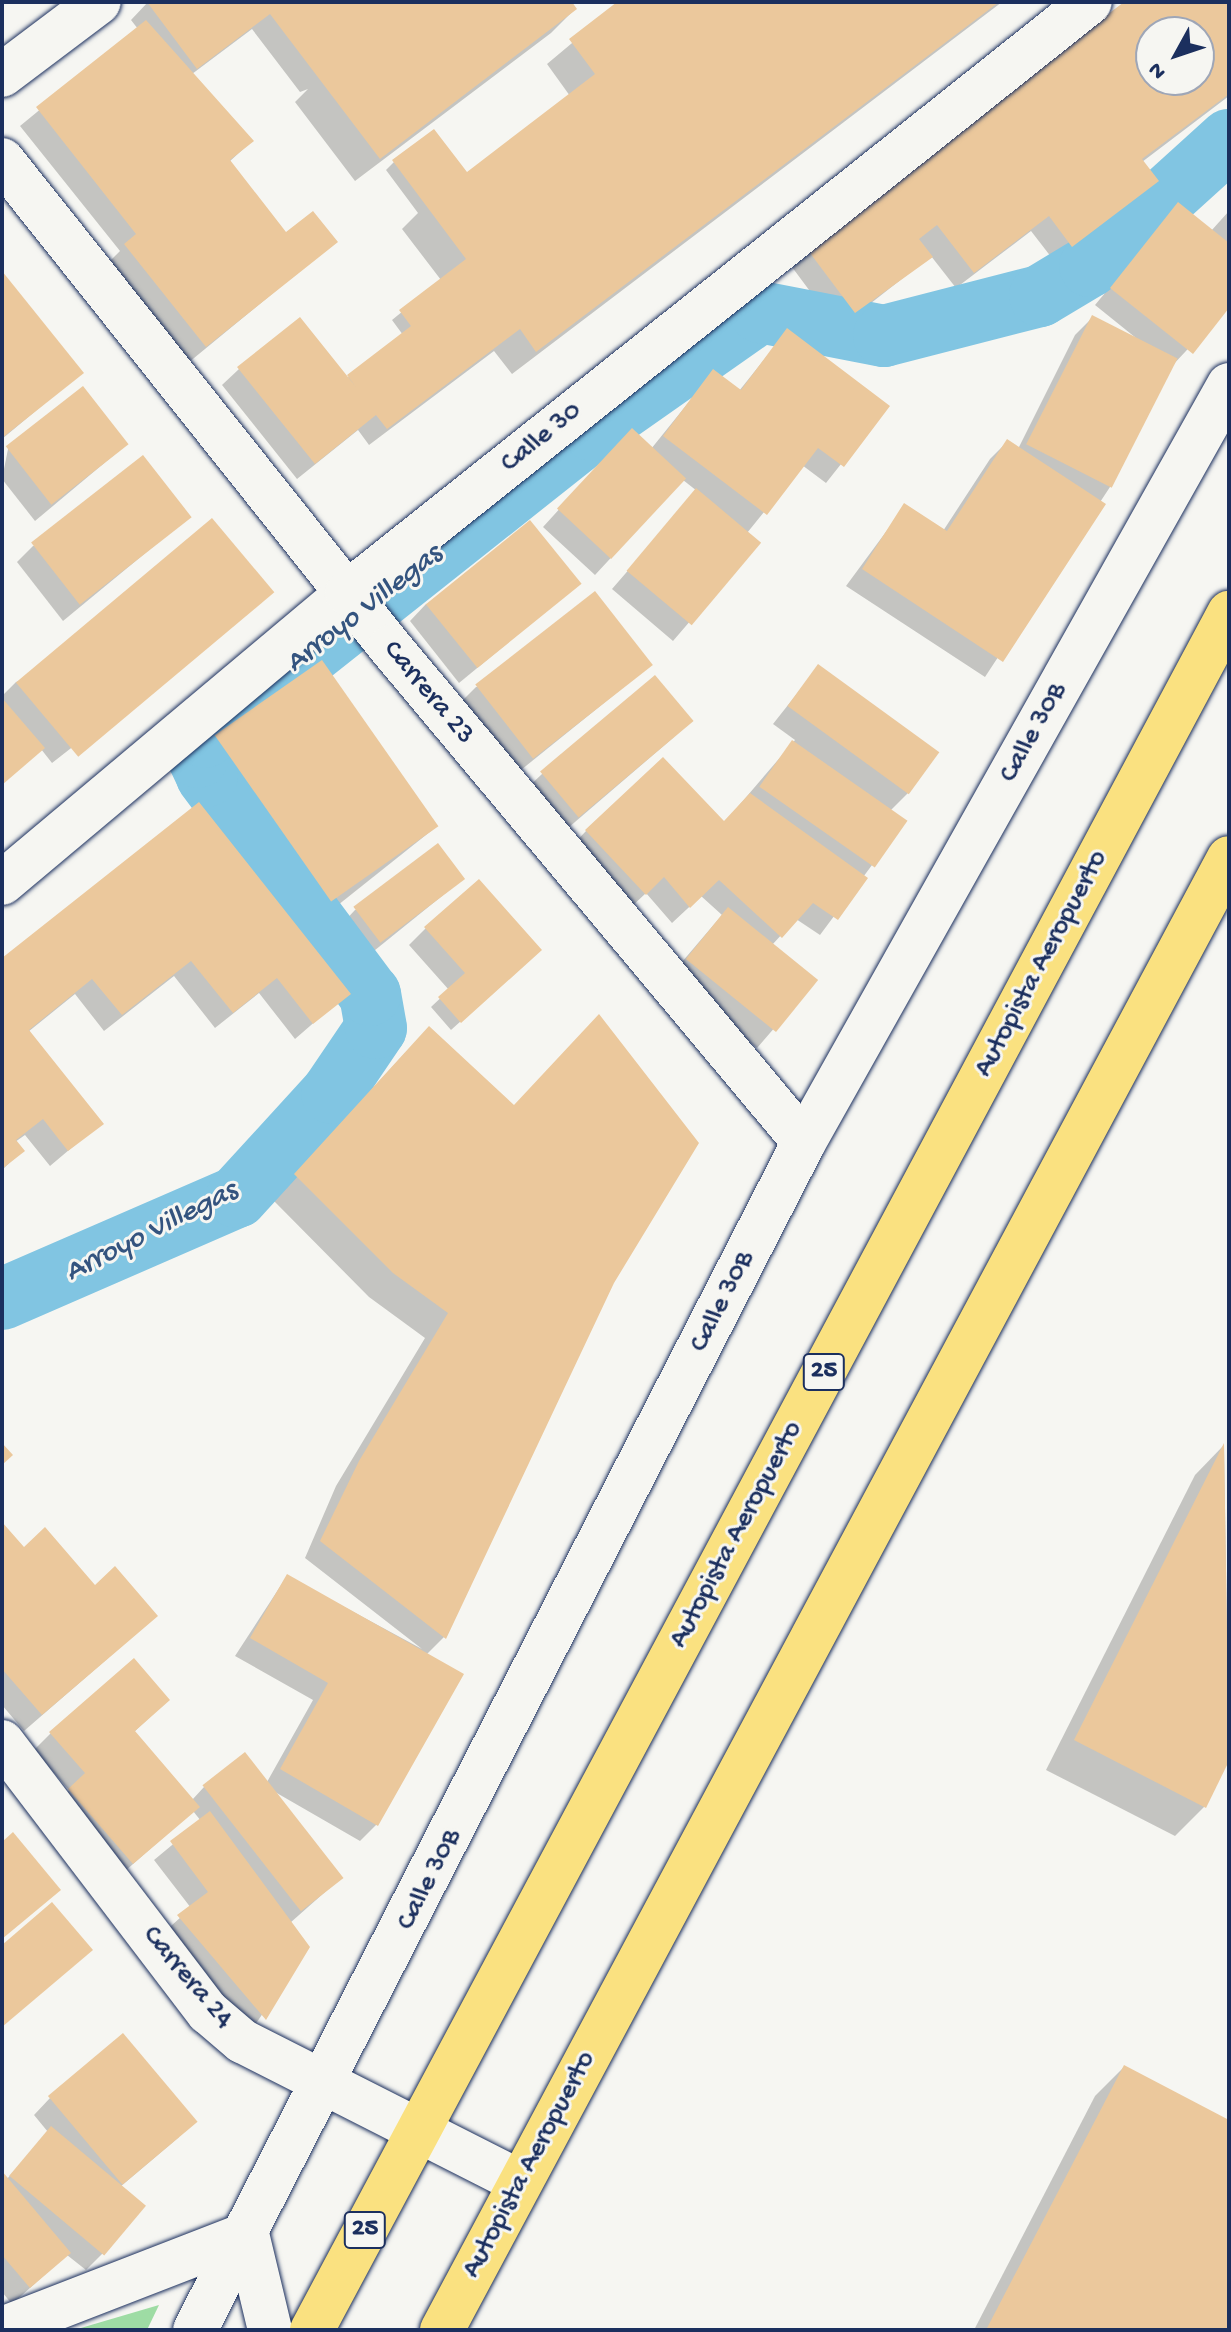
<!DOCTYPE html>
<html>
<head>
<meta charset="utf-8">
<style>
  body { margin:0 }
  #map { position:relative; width:1231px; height:2332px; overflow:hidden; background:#f6f6f2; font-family:"Gochi Hand",sans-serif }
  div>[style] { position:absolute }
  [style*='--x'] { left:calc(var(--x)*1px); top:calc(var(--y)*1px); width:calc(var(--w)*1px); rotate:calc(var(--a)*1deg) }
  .green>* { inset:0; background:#9edca4 }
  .shadow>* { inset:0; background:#0003 }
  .canal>* { height:62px; margin:-31px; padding:0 31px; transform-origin:31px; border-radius:31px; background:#81c5e2 }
  .building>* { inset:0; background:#ebc89c; transform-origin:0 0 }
  .roads { filter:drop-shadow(0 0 2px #1b2f5e) drop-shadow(0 0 2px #1b2f5e) }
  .minor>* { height:44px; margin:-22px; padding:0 22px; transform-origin:22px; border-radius:22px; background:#f6f6f2 }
  .highway>* { height:44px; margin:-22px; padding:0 22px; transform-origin:22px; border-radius:22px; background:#fae180 }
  span { translate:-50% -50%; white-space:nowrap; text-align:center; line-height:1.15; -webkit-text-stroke:6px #f6f6f2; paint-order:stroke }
  .shield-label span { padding:2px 6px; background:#f6f6f2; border:2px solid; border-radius:6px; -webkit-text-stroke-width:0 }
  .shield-label { font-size:26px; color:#1b2f5e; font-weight:700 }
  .street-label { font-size:28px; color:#1b2f5e }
  .water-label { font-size:30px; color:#34547f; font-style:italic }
  .frame { position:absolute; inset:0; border:4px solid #1b2f5e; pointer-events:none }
  .north { position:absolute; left:1135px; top:16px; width:80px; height:80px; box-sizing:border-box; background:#f6f6f2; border:2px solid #9ea6b7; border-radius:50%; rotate:230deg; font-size:22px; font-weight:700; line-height:32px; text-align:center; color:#1b2f5e }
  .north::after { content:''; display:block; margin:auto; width:28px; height:36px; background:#1b2f5e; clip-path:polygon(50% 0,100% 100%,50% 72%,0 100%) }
</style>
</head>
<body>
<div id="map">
  <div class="green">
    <i style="clip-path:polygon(159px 2305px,147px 2330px,74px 2330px)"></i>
  </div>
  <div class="shadow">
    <i style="clip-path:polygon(569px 2px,575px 9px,551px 33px,355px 181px,295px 102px,308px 89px,300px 92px,252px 29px,192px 74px,252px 141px,229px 162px,286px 235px,335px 242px,188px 363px,109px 262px,120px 251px,20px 126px,138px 29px,131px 20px,148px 2px)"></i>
    <i style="clip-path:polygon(621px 2px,1002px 2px,512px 374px,494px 351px,369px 445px,358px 430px,297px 479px,222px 385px,239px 369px,346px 379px,403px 335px,392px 320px,441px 280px,402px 229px,418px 213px,386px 170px,394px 162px,466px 175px,570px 96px,547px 64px)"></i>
    <i style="clip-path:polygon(evenodd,1128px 2px,1229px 2px,1229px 96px,1142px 162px,1157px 181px,1055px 262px,1031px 231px,956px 288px,931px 256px,838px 329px,789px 263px,1128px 2px,1151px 32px,1199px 32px,1199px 80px,1151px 80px,1151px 32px)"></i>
    <i style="clip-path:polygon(1178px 205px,1211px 231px,1229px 211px,1229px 305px,1171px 367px,1110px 487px,985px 677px,846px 586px,905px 506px,943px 531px,990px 459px,1007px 442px,1018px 449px,1075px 335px,1092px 318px,1136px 338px,1095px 305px)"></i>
    <i style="clip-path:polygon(2px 274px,81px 373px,2px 439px)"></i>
    <i style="clip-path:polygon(787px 331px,887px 406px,826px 483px,802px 465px,747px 533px,758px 542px,673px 641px,612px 589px,697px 491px,683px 480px,595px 575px,543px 527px,615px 448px,651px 449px,713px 372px,739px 391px)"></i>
    <i style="clip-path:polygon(127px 444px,35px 521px,2px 479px,8px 449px)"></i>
    <i style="clip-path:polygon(189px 517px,63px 621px,17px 562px,33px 546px)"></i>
    <i style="clip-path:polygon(579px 584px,459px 683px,410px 621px,426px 604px)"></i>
    <i style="clip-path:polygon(271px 592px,52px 763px,41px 749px,2px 784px,2px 696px,16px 682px)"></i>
    <i style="clip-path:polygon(651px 665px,516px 774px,460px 703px,476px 687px)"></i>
    <i style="clip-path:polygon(818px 667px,908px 793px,889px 812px,904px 822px,820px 935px,796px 919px,772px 945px,815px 981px,757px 1048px,670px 976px,722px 915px,701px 896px,672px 923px,646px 893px,628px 910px,570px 848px,586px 831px,724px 823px,795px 740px,773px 724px)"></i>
    <i style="clip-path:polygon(674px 737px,561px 834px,525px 790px,542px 774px)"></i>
    <i style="clip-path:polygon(220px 740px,436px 827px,323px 917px,203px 757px)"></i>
    <i style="clip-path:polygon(198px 805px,348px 993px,295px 1039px,259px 993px,215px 1028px,174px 976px,104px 1031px,75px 994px,28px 1032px,101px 1123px,50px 1166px,25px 1135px,15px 1142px,22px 1151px,2px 1170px,2px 961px)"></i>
    <i style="clip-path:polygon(463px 879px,364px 959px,339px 927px,355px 910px)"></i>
    <i style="clip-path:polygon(426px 928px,531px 958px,451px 1030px,431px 1007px,449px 990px,409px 945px)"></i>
    <i style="clip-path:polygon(405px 1053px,612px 1282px,444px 1637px,426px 1655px,377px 1824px,360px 1841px,275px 1792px,342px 1877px,290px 1923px,308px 1948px,248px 2035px,162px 1934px,191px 1908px,154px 1860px,201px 1821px,193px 1811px,115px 1880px,53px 1807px,69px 1790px,34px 1750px,51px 1733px,168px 1700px,134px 1732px,192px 1800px,204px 1787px,267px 1782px,313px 1700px,235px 1656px,287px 1576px,422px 1649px,305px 1558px,336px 1486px,425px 1338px,369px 1297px,272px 1199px)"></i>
    <i style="clip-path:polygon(1224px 1445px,1229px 1757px,1204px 1807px,1175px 1836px,1046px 1770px,1195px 1475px)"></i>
    <i style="clip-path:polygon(2px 1525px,23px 1549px,95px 1587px,138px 1632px,24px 1731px,2px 1705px)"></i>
    <i style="clip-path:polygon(1124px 2067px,1229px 2122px,1229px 2330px,974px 2330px,1095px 2096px)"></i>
    <i style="clip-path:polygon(50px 2098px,179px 2137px,120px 2187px,103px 2253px,86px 2270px,67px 2255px,12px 2304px,2px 2292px,2px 2174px,7px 2179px,48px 2132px,34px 2115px)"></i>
  </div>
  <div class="canal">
    <i style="--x:2;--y:1299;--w:256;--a:-23.5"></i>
    <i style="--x:237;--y:1197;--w:141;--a:-47.6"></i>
    <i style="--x:332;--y:1093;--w:78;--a:-55.9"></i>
    <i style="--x:376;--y:1028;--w:34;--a:-100"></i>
    <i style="--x:370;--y:995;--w:273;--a:-126.7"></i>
    <i style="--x:207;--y:776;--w:21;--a:-115"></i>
    <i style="--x:198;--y:757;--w:21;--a:-71"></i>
    <i style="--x:205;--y:737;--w:494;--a:-38.4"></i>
    <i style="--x:592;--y:430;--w:205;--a:-35.1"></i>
    <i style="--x:760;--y:312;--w:126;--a:11"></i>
    <i style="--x:884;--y:336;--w:161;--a:-14.4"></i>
    <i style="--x:1040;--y:296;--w:58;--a:-31"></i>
    <i style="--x:1090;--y:266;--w:188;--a:-42.2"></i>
  </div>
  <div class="building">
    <i style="clip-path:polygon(147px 2px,572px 2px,577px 9px,380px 159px,270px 14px,197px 69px)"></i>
    <i style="clip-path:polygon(617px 2px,999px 2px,536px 352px,520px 329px,387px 429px,376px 415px,315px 464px,237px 367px,300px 317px,356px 387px,347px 375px,411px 326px,399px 310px,466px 259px,392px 160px,434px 129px,467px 172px,595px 74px,569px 39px)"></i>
    <i style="clip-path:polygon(evenodd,1124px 2px,1229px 2px,1229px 94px,1142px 159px,1159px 181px,1072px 247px,1049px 216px,974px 273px,937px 225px,919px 239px,933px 257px,855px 313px,804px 245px,1124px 2px,1151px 32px,1199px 32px,1199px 80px,1151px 80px,1151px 32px)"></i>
    <i style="clip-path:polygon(146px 20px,254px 141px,230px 160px,286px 232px,313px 211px,338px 242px,206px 347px,124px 244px,136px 234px,36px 107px)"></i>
    <i style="clip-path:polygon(1178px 202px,1229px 243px,1229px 308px,1193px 354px,1110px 288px)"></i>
    <i style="clip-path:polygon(2px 271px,84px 373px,2px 438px)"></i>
    <i style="left:1092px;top:315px;width:96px;height:145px;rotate:27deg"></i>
    <i style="clip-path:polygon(787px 328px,890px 406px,844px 467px,818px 448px,767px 515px,663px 436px,713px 369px,741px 390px)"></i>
    <i style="left:83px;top:386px;width:74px;height:98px;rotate:52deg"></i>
    <i style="left:632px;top:428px;width:74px;height:110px;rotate:43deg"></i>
    <i style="clip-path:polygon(1007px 439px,1106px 504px,1003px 662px,862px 569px,904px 503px,947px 531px)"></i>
    <i style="left:143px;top:455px;width:79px;height:142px;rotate:52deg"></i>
    <i style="left:696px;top:488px;width:85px;height:108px;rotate:40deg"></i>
    <i style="left:212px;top:518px;width:97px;height:256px;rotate:50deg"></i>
    <i style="left:530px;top:520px;width:82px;height:134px;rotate:51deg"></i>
    <i style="left:595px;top:591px;width:94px;height:152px;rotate:52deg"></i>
    <i style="left:322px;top:660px;width:203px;height:131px;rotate:55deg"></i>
    <i style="left:818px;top:664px;width:150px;height:52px;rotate:36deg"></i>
    <i style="left:655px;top:675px;width:60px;height:150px;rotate:50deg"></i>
    <i style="clip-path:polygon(2px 698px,45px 748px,2px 785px)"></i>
    <i style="left:792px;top:740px;width:141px;height:57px;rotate:35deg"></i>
    <i style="clip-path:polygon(663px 757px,724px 821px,750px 793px,868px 878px,838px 920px,813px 903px,782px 938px,719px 880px,690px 908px,664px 877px,646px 895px,585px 830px)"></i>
    <i style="clip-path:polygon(199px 802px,351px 994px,313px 1024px,277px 978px,233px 1013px,191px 961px,122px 1015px,92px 979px,29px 1030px,104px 1124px,68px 1151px,43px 1119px,16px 1140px,25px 1151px,2px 1169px,2px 958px)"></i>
    <i style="left:438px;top:843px;width:45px;height:106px;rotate:53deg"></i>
    <i style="clip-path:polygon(479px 879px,542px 950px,461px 1023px,438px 997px,465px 973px,424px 927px)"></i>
    <i style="left:728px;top:907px;width:116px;height:67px;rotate:39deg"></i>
    <i style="clip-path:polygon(599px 1014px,699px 1143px,614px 1283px,446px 1639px,320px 1541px,359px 1461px,448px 1313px,393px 1273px,294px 1174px,429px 1026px,514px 1105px)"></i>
    <i style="clip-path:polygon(2px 1443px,13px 1455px,2px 1465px)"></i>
    <i style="clip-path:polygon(1224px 1443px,1229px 1761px,1206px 1808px,1074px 1740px)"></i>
    <i style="clip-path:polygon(2px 1522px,24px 1547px,45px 1527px,95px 1585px,115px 1566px,158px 1616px,42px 1715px,2px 1669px)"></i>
    <i style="clip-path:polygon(287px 1574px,464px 1674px,378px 1826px,280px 1769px,328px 1683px,250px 1638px)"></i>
    <i style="clip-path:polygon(134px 1658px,170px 1700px,135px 1731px,200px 1807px,133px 1864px,68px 1789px,85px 1773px,49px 1732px)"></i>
    <i style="left:245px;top:1752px;width:160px;height:54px;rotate:52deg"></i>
    <i style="clip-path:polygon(210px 1811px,310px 1947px,266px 2020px,177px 1915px,208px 1892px,170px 1841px)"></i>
    <i style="clip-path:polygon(13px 1832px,61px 1890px,2px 1939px,2px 1842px)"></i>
    <i style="clip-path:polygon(52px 1902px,93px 1950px,2px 2027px,2px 1945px)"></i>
    <i style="left:123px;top:2033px;width:116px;height:98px;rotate:50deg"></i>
    <i style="clip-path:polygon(1124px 2065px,1229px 2120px,1229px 2330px,986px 2330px)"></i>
    <i style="left:51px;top:2126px;width:124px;height:65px;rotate:40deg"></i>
    <i style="clip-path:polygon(2px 2171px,71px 2253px,30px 2288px,2px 2255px)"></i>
  </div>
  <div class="roads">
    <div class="minor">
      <i style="--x:2;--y:75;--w:121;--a:-37"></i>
      <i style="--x:2;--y:160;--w:623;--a:51.46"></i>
      <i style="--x:390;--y:647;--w:645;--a:50.09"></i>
      <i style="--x:2;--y:883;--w:451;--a:-40"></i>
      <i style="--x:347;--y:593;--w:949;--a:-38.5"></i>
      <i style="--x:2;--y:1742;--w:340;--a:52.7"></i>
      <i style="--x:208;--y:2012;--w:45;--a:40.5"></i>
      <i style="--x:242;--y:2041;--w:312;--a:26.9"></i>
      <i style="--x:247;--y:2234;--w:99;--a:76.5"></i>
      <i style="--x:2;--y:2329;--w:263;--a:-21.2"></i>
      <i style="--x:195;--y:2330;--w:1335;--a:-62.86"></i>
      <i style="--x:804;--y:1142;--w:868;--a:-60.69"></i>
    </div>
    <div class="highway">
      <i style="--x:312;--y:2330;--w:1947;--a:-61.89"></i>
      <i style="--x:442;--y:2330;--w:1669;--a:-61.87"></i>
    </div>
  </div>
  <div class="shield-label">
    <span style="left:824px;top:1372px">25</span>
    <span style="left:365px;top:2230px">25</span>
  </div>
  <div class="street-label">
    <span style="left:542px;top:438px;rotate:-39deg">Calle 30</span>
    <span style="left:428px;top:693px;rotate:50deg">Carrera 23</span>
    <span style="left:1034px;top:733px;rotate:-61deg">Calle 30B</span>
    <span style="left:1042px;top:964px;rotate:-62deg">Autopista Aeropuerto</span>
    <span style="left:723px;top:1302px;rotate:-63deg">Calle 30B</span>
    <span style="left:737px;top:1535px;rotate:-62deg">Autopista Aeropuerto</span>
    <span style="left:430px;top:1880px;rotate:-63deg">Calle 30B</span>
    <span style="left:187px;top:1978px;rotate:50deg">Carrera 24</span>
    <span style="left:530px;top:2165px;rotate:-62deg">Autopista Aeropuerto</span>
  </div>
  <div class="water-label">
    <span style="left:365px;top:610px;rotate:-38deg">Arroyo Villegas</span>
    <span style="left:152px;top:1233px;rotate:-27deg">Arroyo Villegas</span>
  </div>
  <div class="frame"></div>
  <div class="north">N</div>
</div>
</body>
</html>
